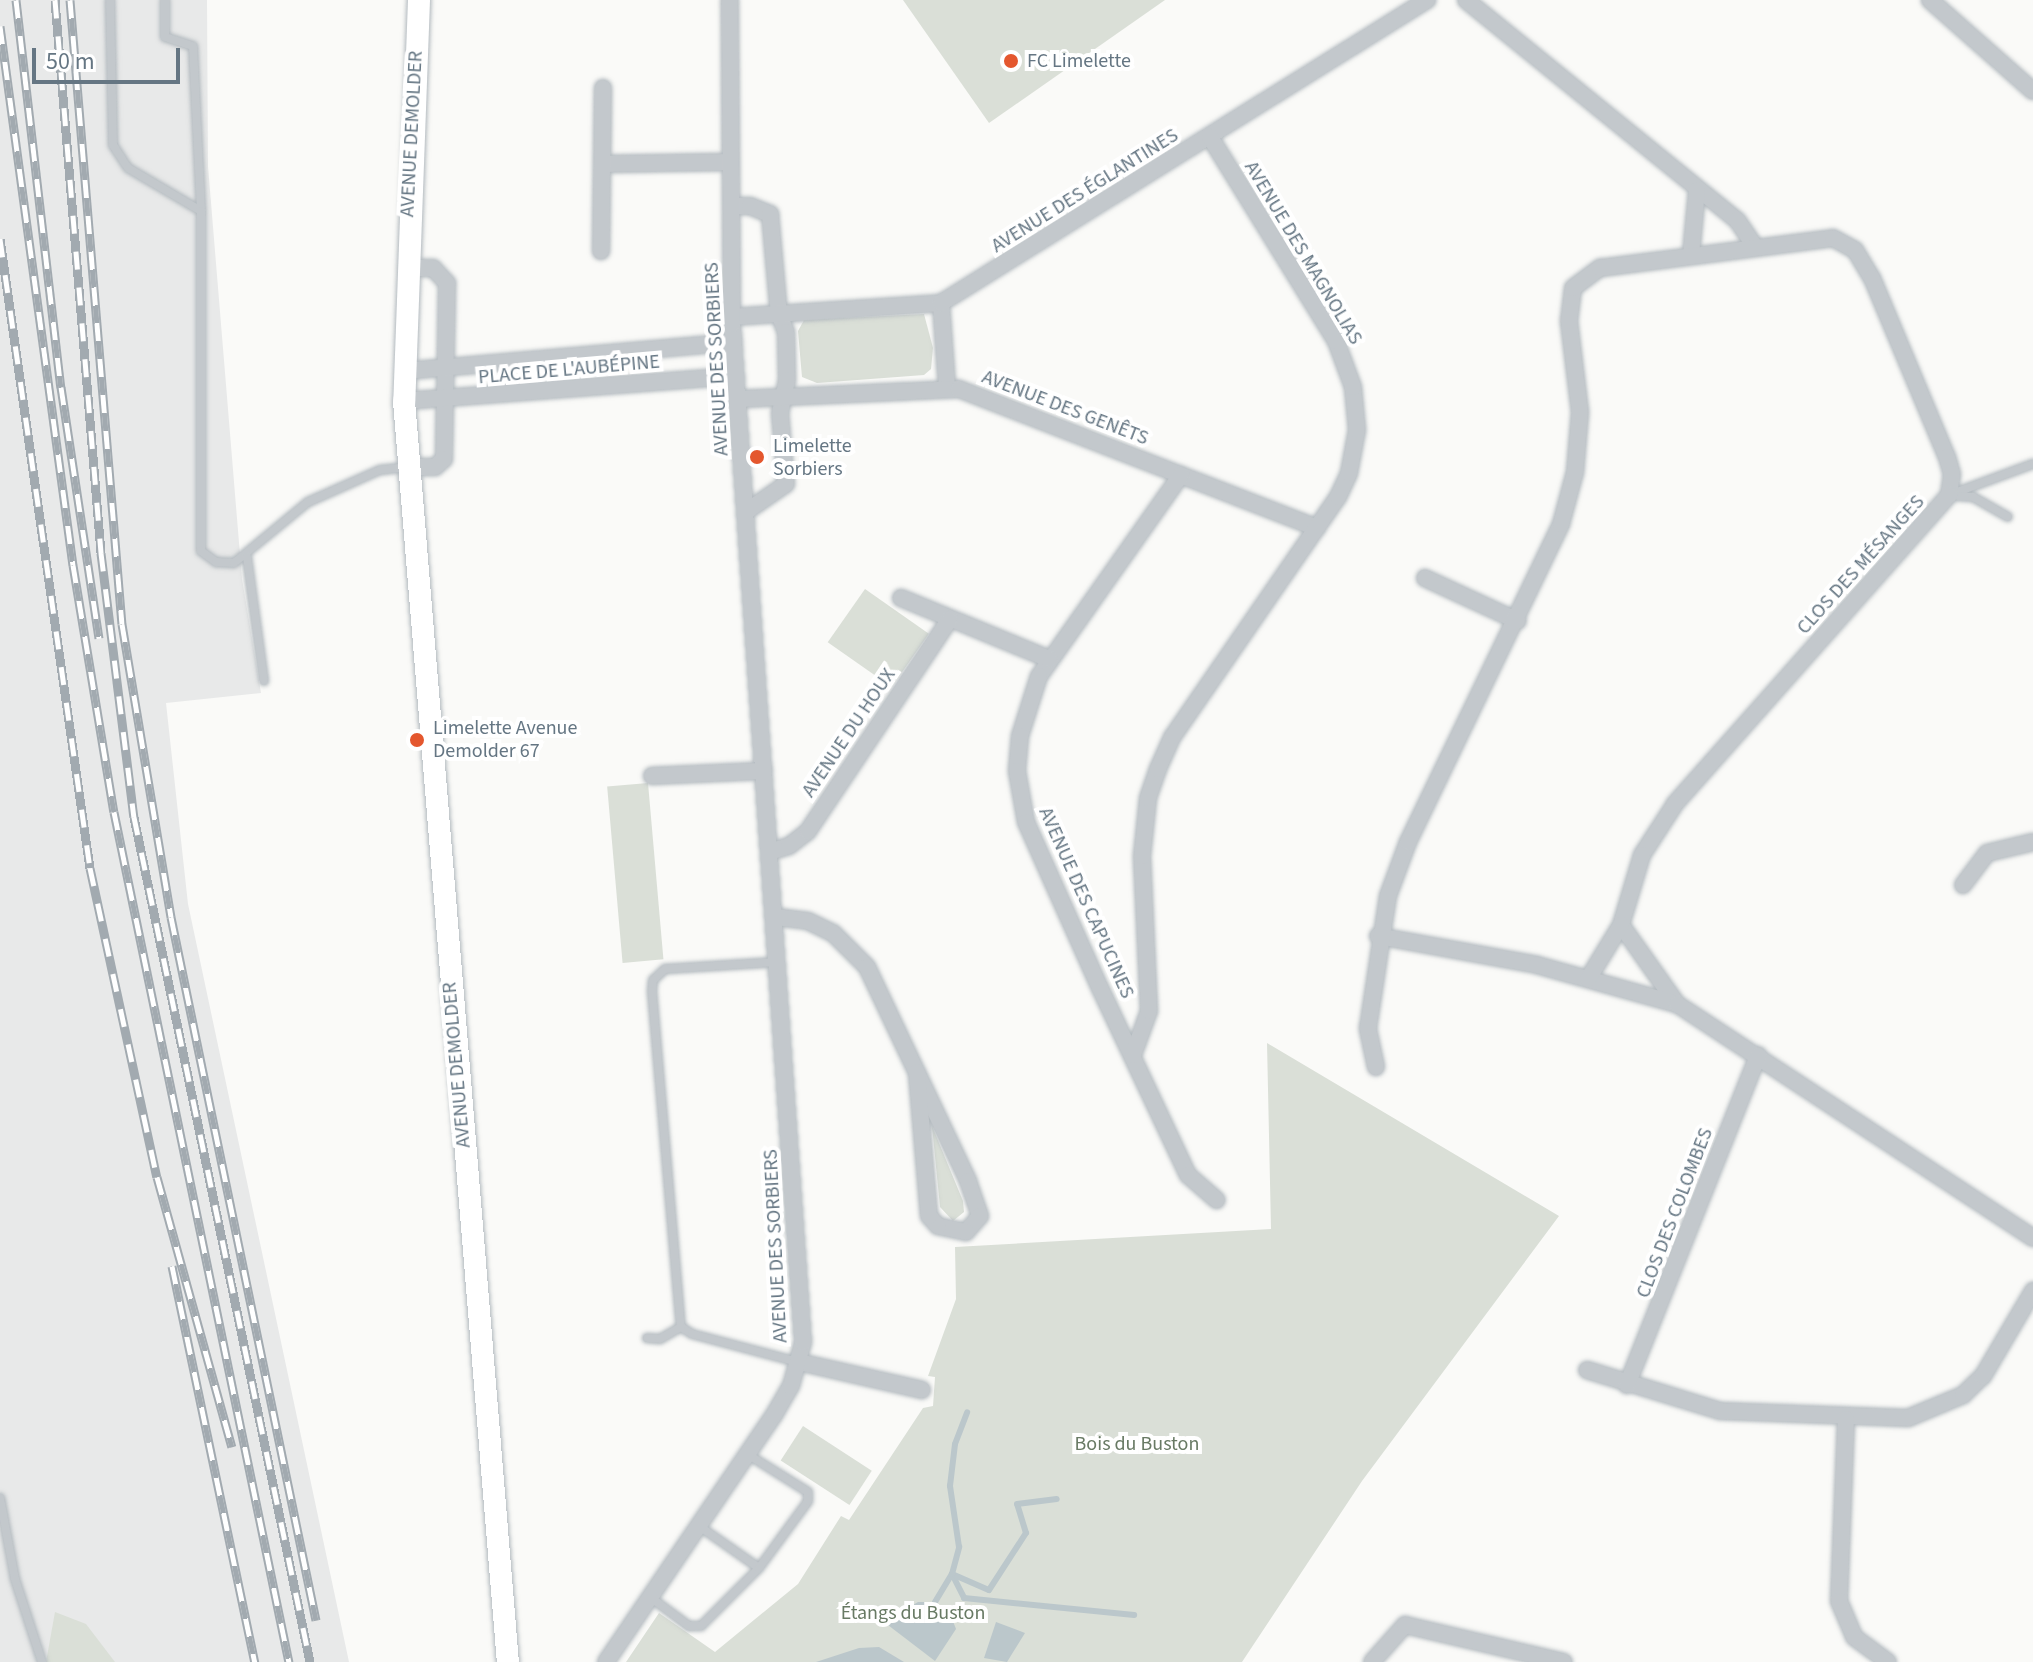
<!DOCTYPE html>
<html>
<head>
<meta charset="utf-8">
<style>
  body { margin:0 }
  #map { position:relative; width:2033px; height:1662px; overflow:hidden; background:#fafaf8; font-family:"Source Sans 3",sans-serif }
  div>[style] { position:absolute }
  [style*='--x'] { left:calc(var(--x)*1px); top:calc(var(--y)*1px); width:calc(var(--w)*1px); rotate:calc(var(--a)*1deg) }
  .built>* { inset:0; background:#e8e9e9 }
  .green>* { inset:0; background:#dadfd7; transform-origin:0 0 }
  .water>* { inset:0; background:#bbc7cb }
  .stream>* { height:6px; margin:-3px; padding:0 3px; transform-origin:3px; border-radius:3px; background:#bbc7cb }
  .roads { filter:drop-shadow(0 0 2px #b3babf) drop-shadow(0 0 2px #b3babf) }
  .lane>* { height:8px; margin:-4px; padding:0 4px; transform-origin:4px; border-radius:4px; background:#c3c8cc }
  .street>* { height:16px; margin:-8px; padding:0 8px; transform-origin:8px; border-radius:8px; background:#c3c8cc }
  .secondary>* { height:22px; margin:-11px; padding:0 11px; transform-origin:11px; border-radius:11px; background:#fff }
  .rail>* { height:9px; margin-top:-4.5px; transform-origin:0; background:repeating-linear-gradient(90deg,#fff 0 18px,#a2aab0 0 36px); box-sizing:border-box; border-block:2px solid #a2aab0 }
  .dots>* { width:22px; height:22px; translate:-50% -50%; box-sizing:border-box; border:4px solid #fff; border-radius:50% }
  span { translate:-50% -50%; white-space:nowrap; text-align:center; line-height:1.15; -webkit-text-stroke:8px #fff; paint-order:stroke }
  .poi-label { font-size:20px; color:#657683 }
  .left { translate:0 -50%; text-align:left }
  .street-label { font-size:20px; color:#657683 }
  .park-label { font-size:20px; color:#687a64 }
  .scale { position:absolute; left:32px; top:48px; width:148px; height:36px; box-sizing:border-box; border:4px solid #657683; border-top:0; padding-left:10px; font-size:24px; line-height:28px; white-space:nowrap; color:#657683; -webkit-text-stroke:6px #fff; paint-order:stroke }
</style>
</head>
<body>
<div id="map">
  <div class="built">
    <i style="clip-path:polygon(0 0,207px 0,208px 166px,242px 579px,261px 693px,166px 703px,188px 904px,349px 1662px,0 1662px)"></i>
  </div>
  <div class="green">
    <i style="clip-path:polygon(903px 0,1165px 0,989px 123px)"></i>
    <i style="clip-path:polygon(924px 314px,933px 348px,931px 369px,924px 375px,817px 383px,802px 377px,798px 331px,804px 320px)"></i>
    <i style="left:865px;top:589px;width:78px;height:65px;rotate:35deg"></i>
    <i style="left:648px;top:783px;width:177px;height:41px;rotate:85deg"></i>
    <i style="clip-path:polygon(1267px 1043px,1559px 1216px,1362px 1481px,1242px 1662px,626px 1662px,659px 1613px,715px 1652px,798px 1584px,841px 1516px,849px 1520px,923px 1408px,933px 1406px,935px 1377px,928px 1376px,956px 1299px,955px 1247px,1271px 1229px)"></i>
    <i style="clip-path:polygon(932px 1126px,963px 1201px,964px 1212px,953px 1221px,940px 1207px)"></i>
    <i style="left:803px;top:1426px;width:82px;height:41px;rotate:33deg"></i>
    <i style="clip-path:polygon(55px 1612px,86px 1624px,115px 1662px,46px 1662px)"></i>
  </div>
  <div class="water">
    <i style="clip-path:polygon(918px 1602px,935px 1602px,951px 1616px,956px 1629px,935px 1661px,884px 1622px)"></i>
    <i style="clip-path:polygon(996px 1622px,1025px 1633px,1007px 1662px,984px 1658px)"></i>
    <i style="clip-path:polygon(879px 1647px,904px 1662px,816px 1662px,859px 1648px)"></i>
  </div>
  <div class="stream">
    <i style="--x:952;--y:1574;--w:27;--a:63"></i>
    <i style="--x:964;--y:1598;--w:171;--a:5.7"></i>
    <i style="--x:952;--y:1574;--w:40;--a:23.4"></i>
    <i style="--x:989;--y:1590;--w:68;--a:-57"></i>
    <i style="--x:1026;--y:1533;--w:30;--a:-107"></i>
    <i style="--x:1017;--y:1504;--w:40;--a:-7.1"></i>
    <i style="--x:935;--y:1602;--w:33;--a:-59"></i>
    <i style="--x:952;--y:1574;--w:28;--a:-75"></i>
    <i style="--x:959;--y:1547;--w:62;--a:-98.4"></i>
    <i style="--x:950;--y:1486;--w:42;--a:-83.2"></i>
    <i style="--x:955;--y:1444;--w:34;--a:-69"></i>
  </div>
  <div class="roads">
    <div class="lane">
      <i style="--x:110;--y:0;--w:145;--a:88.8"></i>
      <i style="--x:113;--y:145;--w:27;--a:57"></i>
      <i style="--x:128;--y:168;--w:85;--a:30.5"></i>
      <i style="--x:165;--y:0;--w:37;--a:90"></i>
      <i style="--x:165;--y:37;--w:29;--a:18"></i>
      <i style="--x:193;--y:46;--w:165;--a:87.2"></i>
      <i style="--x:201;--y:211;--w:340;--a:90"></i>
      <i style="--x:201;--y:551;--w:19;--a:36"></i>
      <i style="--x:216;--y:562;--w:18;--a:3"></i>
      <i style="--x:234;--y:563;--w:96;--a:-39.5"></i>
      <i style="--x:308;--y:502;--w:79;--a:-24"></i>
      <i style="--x:380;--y:470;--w:28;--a:-6"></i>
      <i style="--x:1949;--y:495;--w:90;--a:-20.3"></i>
      <i style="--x:1958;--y:496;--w:15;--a:4"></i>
      <i style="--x:1973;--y:497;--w:40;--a:29.7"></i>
      <i style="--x:247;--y:557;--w:125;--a:82.2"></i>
      <i style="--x:777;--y:962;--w:112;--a:176.4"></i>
      <i style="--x:665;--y:969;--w:16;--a:137"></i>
      <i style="--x:653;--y:980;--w:11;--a:95"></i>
      <i style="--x:652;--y:991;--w:337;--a:85.1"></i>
      <i style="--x:681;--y:1327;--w:13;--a:32"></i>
      <i style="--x:692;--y:1334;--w:110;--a:14.8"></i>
      <i style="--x:647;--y:1338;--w:13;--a:4"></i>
      <i style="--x:660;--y:1339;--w:24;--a:-30"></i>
      <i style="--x:0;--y:1498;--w:82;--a:79.5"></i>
      <i style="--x:15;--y:1579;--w:87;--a:72"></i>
      <i style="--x:699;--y:1526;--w:73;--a:35"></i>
      <i style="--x:650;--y:1597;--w:49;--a:36.6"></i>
      <i style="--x:689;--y:1626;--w:12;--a:0"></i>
      <i style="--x:701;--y:1626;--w:82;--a:-45"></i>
      <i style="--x:759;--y:1568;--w:83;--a:-53.8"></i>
      <i style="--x:808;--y:1501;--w:9;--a:-90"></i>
      <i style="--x:808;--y:1492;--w:72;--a:-148.1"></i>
    </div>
    <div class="street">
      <i style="--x:1466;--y:0;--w:349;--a:39.1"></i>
      <i style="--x:1737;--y:220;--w:29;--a:56"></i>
      <i style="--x:1930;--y:0;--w:137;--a:41.5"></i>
      <i style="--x:602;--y:164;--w:128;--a:-0.9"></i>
      <i style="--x:732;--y:206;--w:18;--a:0"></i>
      <i style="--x:750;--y:206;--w:22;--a:22"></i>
      <i style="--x:770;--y:214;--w:100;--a:84.9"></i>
      <i style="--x:779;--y:314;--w:19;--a:69"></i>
      <i style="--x:786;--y:332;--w:48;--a:88.8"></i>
      <i style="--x:787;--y:380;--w:34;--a:102"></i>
      <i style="--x:780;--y:413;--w:71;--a:85.2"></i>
      <i style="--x:786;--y:484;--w:47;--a:145.3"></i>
      <i style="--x:601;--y:251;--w:163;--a:-89.3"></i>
      <i style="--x:1691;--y:255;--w:65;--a:-84.7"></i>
      <i style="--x:406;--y:268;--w:27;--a:0"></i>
      <i style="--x:433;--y:268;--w:21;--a:47"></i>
      <i style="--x:447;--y:283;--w:176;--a:91"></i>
      <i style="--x:444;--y:459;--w:12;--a:138"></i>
      <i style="--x:435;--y:467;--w:26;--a:180"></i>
      <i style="--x:941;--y:303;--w:84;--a:85.9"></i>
      <i style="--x:732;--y:317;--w:209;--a:-3.8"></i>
      <i style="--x:941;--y:303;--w:573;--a:-31.94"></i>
      <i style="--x:404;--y:371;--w:331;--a:-5"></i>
      <i style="--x:739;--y:399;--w:220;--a:-2.6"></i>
      <i style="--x:959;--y:389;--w:384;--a:21.2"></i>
      <i style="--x:404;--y:401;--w:333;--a:-4.3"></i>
      <i style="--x:1181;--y:475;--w:246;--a:125.2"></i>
      <i style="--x:1039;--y:676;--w:63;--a:107.6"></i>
      <i style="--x:1020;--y:736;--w:35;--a:95"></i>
      <i style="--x:1017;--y:771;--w:52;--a:80"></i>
      <i style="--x:1026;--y:822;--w:182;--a:66"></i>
      <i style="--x:1100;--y:988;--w:207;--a:64.8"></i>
      <i style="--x:1188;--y:1175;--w:38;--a:41"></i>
      <i style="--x:1425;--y:578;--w:102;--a:24.8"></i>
      <i style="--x:901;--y:598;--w:160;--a:22.4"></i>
      <i style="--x:652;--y:776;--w:112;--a:-2.6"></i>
      <i style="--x:769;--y:852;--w:21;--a:-17"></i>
      <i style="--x:789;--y:846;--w:24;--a:-38"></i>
      <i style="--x:808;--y:831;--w:254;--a:-56.2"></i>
      <i style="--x:1963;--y:885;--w:40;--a:-53"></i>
      <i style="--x:1987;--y:853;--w:47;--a:-13.4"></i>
      <i style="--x:776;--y:917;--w:32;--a:7"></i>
      <i style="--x:808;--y:921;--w:28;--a:26"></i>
      <i style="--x:833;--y:933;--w:48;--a:45"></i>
      <i style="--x:867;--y:967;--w:237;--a:64.7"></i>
      <i style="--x:968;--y:1181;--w:37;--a:71"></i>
      <i style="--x:980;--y:1216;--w:21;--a:131"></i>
      <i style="--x:966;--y:1232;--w:29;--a:-168"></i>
      <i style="--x:938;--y:1226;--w:13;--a:-132"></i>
      <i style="--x:929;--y:1216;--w:144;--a:-94.8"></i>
      <i style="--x:1621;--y:925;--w:97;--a:54.7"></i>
      <i style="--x:1378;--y:936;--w:162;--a:10.3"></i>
      <i style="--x:1537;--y:965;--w:145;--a:15.6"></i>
      <i style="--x:1677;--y:1004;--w:426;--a:33.3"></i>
      <i style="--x:1133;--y:1055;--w:47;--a:-70"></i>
      <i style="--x:1149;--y:1011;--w:155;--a:-92.6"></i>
      <i style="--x:1142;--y:856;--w:58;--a:-84.1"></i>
      <i style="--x:1148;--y:798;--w:31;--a:-71"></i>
      <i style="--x:1158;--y:769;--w:36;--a:-66"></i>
      <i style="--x:1173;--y:736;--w:290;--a:-55.4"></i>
      <i style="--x:1338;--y:497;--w:26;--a:-65"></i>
      <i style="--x:1349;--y:473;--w:44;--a:-79.5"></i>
      <i style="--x:1357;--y:430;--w:43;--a:-95.3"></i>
      <i style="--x:1353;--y:387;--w:49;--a:-110.3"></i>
      <i style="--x:1336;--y:341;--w:240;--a:-121.7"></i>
      <i style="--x:1376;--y:1067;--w:40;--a:-102"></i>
      <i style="--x:1368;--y:1028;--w:134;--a:-81.4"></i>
      <i style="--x:1388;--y:896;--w:58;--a:-69.7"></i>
      <i style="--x:1408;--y:842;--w:353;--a:-64.3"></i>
      <i style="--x:1561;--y:524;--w:54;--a:-74.9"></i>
      <i style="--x:1575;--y:472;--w:60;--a:-85.2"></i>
      <i style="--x:1580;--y:412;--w:92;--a:-96.9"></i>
      <i style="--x:1569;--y:321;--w:33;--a:-83"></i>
      <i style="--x:1573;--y:288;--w:34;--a:-37"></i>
      <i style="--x:1600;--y:268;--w:235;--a:-7.3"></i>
      <i style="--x:1833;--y:238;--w:25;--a:29"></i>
      <i style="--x:1855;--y:250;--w:33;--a:59"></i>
      <i style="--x:1872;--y:278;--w:194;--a:67.3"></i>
      <i style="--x:1947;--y:457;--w:18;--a:74"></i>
      <i style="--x:1952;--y:474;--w:21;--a:98"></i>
      <i style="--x:1949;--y:495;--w:413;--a:131.6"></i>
      <i style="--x:1675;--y:804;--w:61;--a:122.9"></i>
      <i style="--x:1642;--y:855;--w:73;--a:106.7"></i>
      <i style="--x:1621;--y:925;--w:63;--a:121.4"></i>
      <i style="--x:799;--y:1362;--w:126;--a:12.8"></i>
      <i style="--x:1587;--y:1370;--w:139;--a:17.1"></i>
      <i style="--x:1720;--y:1411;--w:188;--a:2.1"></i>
      <i style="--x:1908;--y:1418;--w:60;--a:-22.7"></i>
      <i style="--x:1963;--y:1395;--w:28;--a:-44"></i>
      <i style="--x:1983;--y:1376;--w:99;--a:-59.5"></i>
      <i style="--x:1627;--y:1385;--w:355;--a:-68.3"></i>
      <i style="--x:1846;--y:1419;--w:182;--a:92.2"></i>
      <i style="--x:1839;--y:1601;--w:39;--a:67"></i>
      <i style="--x:1854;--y:1637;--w:42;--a:36.3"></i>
      <i style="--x:606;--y:1662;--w:299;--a:-55.8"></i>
      <i style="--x:774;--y:1415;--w:34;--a:-60"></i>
      <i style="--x:791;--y:1386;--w:46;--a:-74.7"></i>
      <i style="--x:803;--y:1342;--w:1020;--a:-93.99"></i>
      <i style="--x:732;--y:324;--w:324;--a:-90.4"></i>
      <i style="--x:1372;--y:1662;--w:50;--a:-48.3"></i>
      <i style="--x:1405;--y:1625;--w:163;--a:13.1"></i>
    </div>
    <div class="secondary">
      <i style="--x:419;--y:0;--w:401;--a:92.1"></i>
      <i style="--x:404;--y:401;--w:1265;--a:85.29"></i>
    </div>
  </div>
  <div class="rail">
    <i style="--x:16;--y:0;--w:390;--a:83.4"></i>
    <i style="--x:61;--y:387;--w:254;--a:81.4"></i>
    <i style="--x:55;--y:0;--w:555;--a:85.24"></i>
    <i style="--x:101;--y:553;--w:266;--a:82.9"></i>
    <i style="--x:134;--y:817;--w:863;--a:78.23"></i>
    <i style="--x:70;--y:0;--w:626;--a:85.24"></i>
    <i style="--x:122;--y:624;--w:297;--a:80.5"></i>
    <i style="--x:171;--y:917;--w:718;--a:78.35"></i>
    <i style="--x:0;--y:26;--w:544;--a:82.29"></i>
    <i style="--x:73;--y:565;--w:250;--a:80.6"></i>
    <i style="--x:114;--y:812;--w:868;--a:78.37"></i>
    <i style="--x:0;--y:239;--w:635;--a:81.86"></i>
    <i style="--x:90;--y:868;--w:316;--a:77.8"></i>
    <i style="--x:157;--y:1177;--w:280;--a:74.5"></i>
    <i style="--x:172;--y:1266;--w:405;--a:78.2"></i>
  </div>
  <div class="dots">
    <i style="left:1011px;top:61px;background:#e4572e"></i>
    <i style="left:757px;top:457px;background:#e4572e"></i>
    <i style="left:417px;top:740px;background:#e4572e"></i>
  </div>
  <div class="poi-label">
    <span class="left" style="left:1027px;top:61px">FC Limelette</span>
    <span class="left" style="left:773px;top:458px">Limelette<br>Sorbiers</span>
    <span class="left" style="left:433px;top:740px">Limelette Avenue<br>Demolder 67</span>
  </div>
  <div class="street-label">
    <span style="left:412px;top:134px;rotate:-87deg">AVENUE DEMOLDER</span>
    <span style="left:1085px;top:191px;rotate:-32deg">AVENUE DES ÉGLANTINES</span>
    <span style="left:1303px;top:253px;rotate:59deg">AVENUE DES MAGNOLIAS</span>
    <span style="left:717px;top:359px;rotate:-93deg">AVENUE DES SORBIERS</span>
    <span style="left:569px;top:370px;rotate:-5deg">PLACE DE L'AUBÉPINE</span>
    <span style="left:1065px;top:408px;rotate:21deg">AVENUE DES GENÊTS</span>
    <span style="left:1861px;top:565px;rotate:-48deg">CLOS DES MÉSANGES</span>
    <span style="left:849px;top:733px;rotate:-56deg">AVENUE DU HOUX</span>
    <span style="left:1086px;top:903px;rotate:66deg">AVENUE DES CAPUCINES</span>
    <span style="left:457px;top:1065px;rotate:-95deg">AVENUE DEMOLDER</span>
    <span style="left:1675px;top:1213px;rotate:-69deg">CLOS DES COLOMBES</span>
    <span style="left:776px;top:1246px;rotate:-93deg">AVENUE DES SORBIERS</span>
  </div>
  <div class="park-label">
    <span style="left:1137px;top:1444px">Bois du Buston</span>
    <span style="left:913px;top:1613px">Étangs du Buston</span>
  </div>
  <div class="scale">50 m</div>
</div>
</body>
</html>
